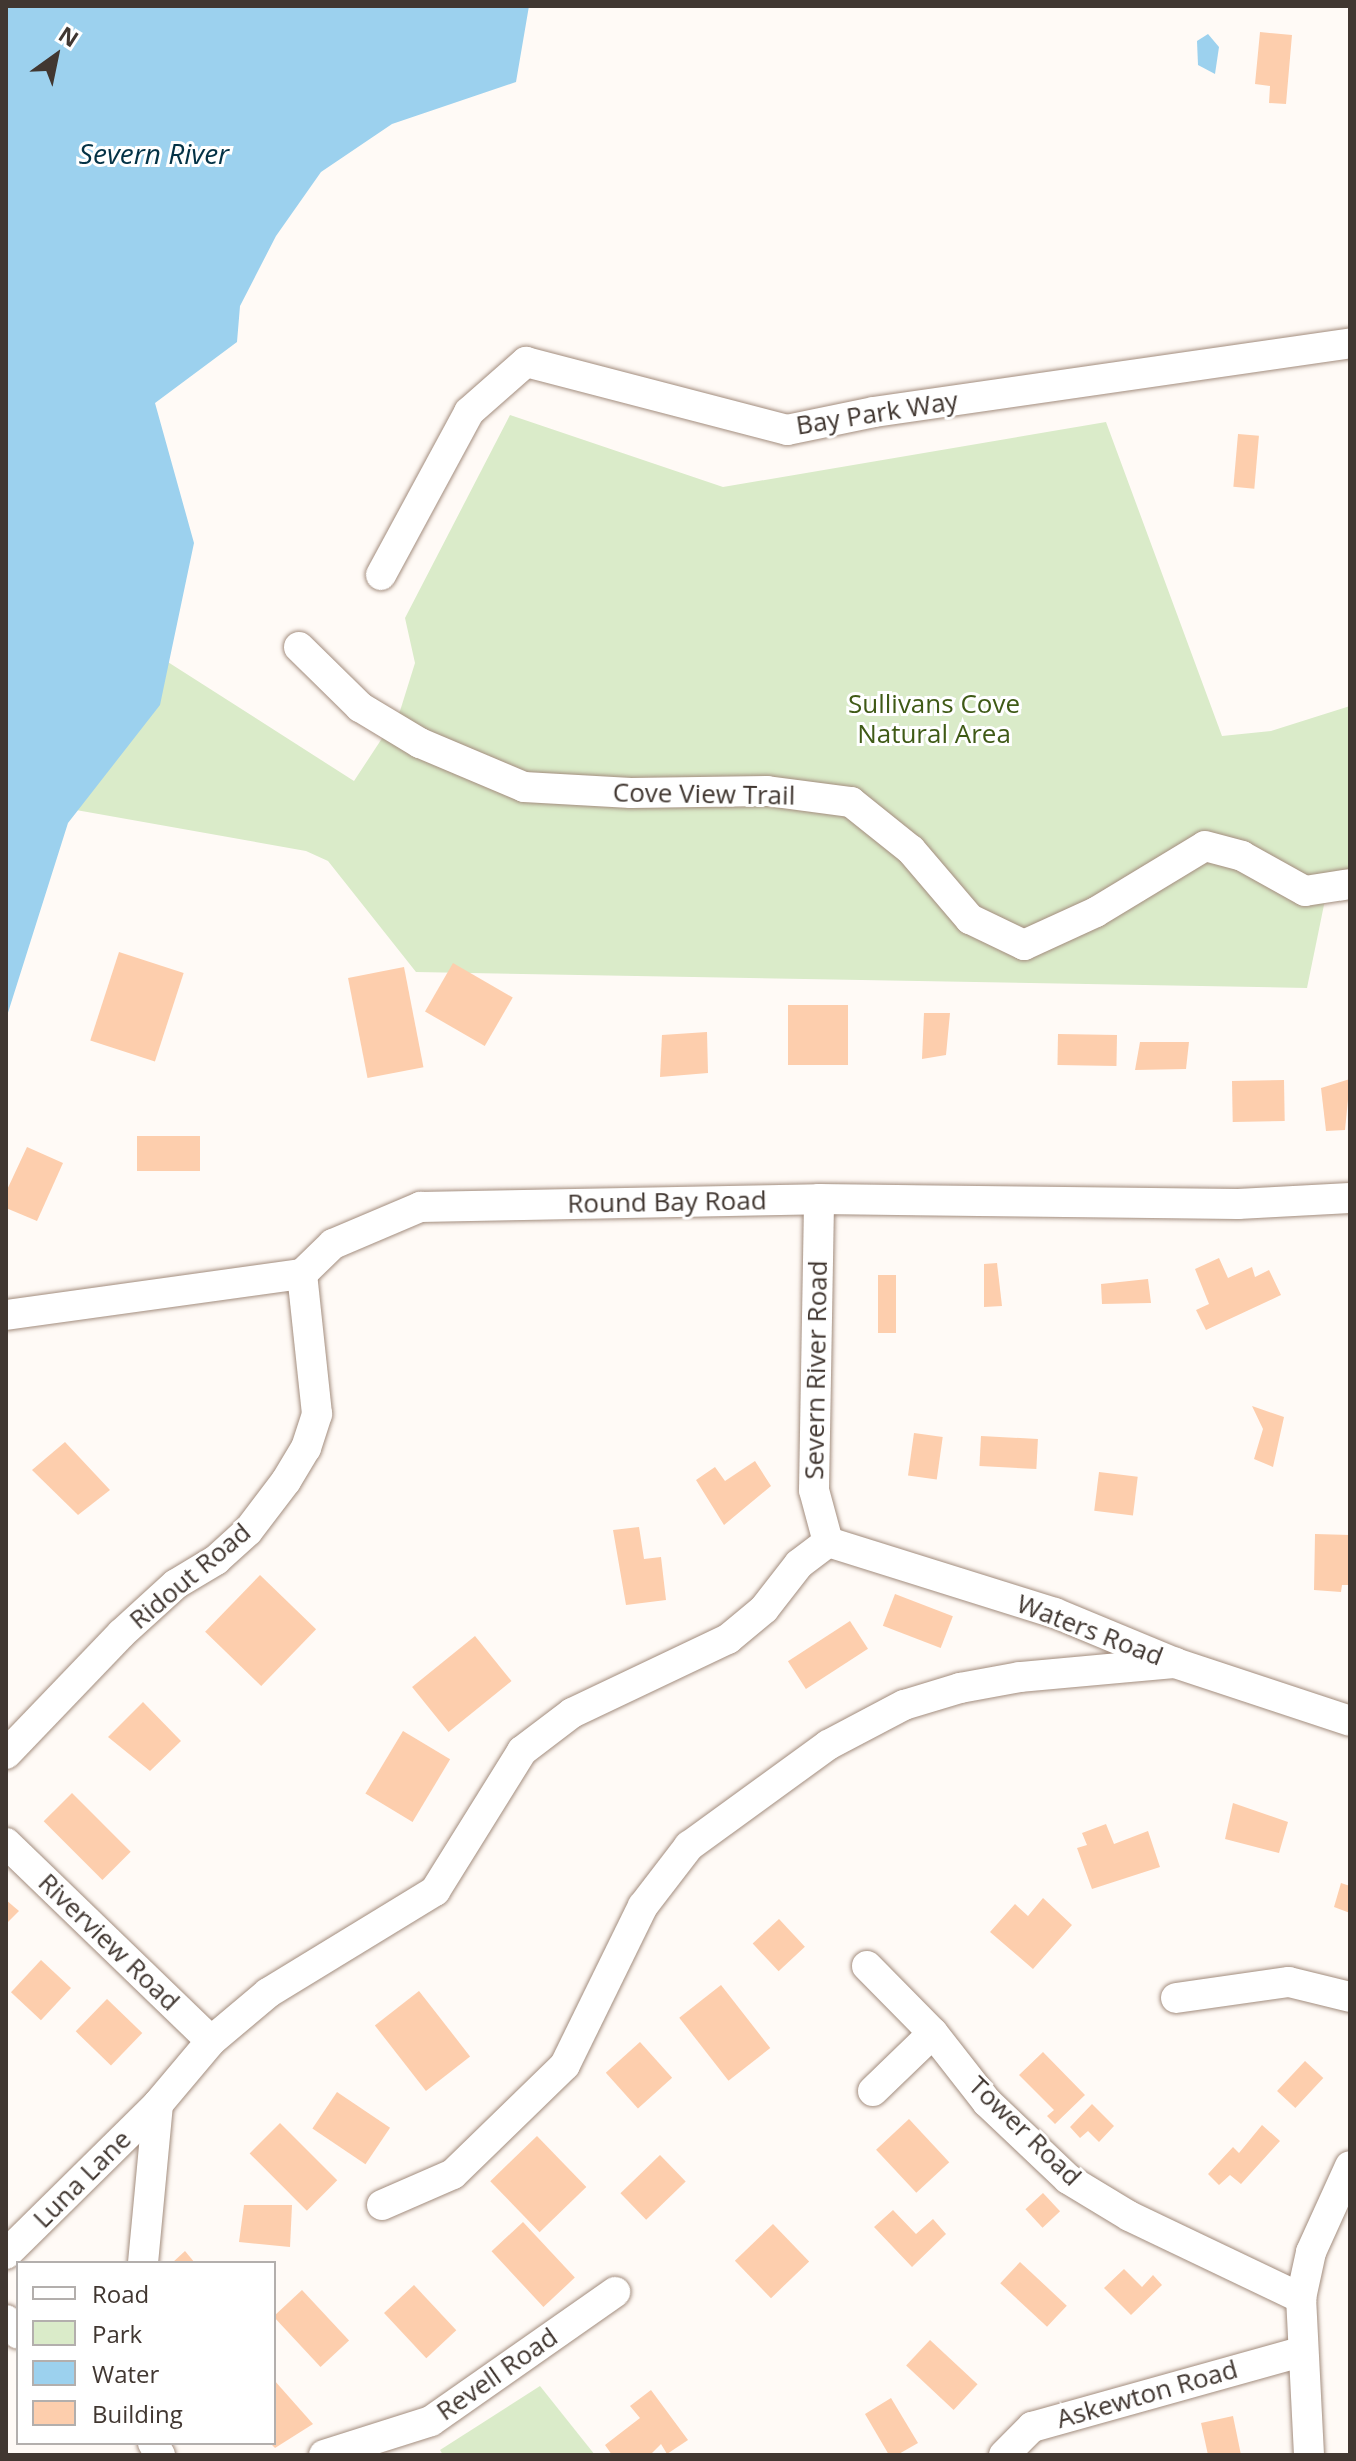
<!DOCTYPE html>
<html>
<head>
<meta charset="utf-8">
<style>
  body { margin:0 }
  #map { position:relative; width:1356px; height:2461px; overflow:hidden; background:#fffaf6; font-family:"Open Sans",sans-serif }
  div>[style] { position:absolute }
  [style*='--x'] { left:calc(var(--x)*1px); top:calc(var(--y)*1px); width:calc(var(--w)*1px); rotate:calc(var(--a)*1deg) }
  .green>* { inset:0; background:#daebc9 }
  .water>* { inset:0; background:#9cd1ee }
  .building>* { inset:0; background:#fdcead; transform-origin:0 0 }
  .roads { filter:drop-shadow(0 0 2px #a38d7e) drop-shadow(0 0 2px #a38d7e) }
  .minor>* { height:30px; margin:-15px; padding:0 15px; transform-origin:15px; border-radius:15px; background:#fff }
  span { translate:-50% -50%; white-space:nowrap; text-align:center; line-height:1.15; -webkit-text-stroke:6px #fff; paint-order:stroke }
  .street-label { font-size:26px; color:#413731 }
  .park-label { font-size:26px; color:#3f5a16 }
  .water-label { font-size:28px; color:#033246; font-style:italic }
  .frame { position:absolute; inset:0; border:8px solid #413731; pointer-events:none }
  .legend { position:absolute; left:16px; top:2261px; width:260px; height:184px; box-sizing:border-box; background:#fff; border:2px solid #b3afad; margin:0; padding:10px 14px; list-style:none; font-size:24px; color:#413731 }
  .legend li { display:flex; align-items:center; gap:16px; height:40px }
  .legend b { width:40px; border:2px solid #b3afad }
  .north { position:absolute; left:16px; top:16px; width:80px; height:80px; -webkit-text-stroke:6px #fff; paint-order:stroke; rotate:33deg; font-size:22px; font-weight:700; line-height:32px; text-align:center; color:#413731 }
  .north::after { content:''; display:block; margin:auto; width:28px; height:36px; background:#413731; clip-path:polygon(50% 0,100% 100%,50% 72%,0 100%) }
</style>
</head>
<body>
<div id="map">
  <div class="green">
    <i style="clip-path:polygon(510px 415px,723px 487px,1106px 422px,1222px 736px,1271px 731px,1350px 706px,1350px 891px,1326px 895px,1307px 988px,416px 972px,328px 861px,306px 851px,76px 810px,160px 657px,354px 781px,400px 711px,415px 663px,405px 618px)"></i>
    <i style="clip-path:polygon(540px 2386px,595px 2455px,443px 2455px,440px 2450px)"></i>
  </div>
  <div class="water">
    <i style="clip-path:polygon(6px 6px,529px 6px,516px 82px,392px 124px,321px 172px,276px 236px,240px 306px,237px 342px,155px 403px,194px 543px,160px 705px,68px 823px,6px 1019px)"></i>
    <i style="clip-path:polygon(1208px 34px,1219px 47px,1215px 74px,1198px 65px,1197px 41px)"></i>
  </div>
  <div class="building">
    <i style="clip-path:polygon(1260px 32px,1292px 35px,1286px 104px,1269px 103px,1270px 86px,1255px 84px)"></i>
    <i style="left:1238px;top:434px;width:21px;height:53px;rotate:5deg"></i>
    <i style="left:119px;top:952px;width:68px;height:93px;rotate:18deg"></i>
    <i style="left:453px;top:963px;width:69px;height:56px;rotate:30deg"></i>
    <i style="left:404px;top:967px;width:102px;height:57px;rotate:79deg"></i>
    <i style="left:788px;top:1005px;width:60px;height:60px"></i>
    <i style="clip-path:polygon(924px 1013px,950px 1013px,946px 1055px,922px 1059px)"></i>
    <i style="clip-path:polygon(707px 1032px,708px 1073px,660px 1077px,662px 1035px)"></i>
    <i style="left:1058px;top:1034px;width:59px;height:31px;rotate:1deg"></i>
    <i style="clip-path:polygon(1140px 1042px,1189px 1042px,1186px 1069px,1135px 1070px)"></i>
    <i style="clip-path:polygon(1350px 1079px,1345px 1130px,1326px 1131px,1321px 1088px)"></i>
    <i style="left:1284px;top:1080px;width:41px;height:52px;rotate:89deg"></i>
    <i style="left:137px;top:1136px;width:63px;height:35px"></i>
    <i style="clip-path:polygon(27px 1147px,63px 1163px,37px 1221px,6px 1208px,6px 1192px)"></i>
    <i style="clip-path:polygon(1219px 1258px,1228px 1278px,1252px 1267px,1255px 1277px,1269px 1270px,1281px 1295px,1206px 1330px,1196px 1310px,1209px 1304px,1195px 1269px)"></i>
    <i style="clip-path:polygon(997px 1263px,1002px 1306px,984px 1307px,984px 1264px)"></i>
    <i style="left:878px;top:1275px;width:18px;height:58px"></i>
    <i style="clip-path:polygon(1148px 1279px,1151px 1303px,1102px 1304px,1101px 1284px)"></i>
    <i style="clip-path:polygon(1252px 1406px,1284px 1417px,1273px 1467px,1254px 1459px,1263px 1429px)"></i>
    <i style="left:914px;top:1433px;width:29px;height:43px;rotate:8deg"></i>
    <i style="left:981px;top:1436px;width:57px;height:30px;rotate:3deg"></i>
    <i style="clip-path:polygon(65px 1442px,110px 1490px,78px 1515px,32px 1470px)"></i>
    <i style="clip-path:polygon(755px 1461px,771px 1486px,724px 1525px,696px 1480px,715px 1467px,725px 1481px)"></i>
    <i style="left:1099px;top:1472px;width:39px;height:39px;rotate:7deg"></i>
    <i style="clip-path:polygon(639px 1527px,644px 1559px,661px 1557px,666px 1600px,626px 1605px,613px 1530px)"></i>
    <i style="clip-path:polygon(1315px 1534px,1350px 1535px,1350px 1585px,1342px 1585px,1341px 1592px,1314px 1590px)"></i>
    <i style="left:260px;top:1575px;width:78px;height:79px;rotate:44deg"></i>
    <i style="left:895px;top:1594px;width:62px;height:34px;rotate:21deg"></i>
    <i style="left:850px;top:1621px;width:33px;height:74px;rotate:57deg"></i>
    <i style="left:475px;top:1636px;width:58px;height:81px;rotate:51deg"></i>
    <i style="clip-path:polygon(143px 1702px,181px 1741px,150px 1771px,108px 1737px)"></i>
    <i style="left:403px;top:1731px;width:55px;height:73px;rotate:31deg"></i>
    <i style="left:72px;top:1793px;width:83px;height:40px;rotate:45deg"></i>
    <i style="clip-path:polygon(1233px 1803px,1288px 1822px,1279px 1853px,1225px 1839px)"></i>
    <i style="clip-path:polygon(1106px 1824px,1114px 1844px,1148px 1831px,1160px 1867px,1092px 1889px,1077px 1848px,1087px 1845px,1082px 1833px)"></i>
    <i style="clip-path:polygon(1341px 1883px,1350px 1886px,1350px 1913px,1334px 1907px)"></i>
    <i style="clip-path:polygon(1043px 1898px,1072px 1925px,1033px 1969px,990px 1932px,1015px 1904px,1028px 1916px)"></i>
    <i style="clip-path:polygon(6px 1900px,19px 1911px,6px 1924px)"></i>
    <i style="left:779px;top:1919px;width:38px;height:36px;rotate:47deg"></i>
    <i style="left:41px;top:1960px;width:41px;height:44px;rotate:43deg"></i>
    <i style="left:721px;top:1985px;width:80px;height:53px;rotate:52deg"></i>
    <i style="left:419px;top:1991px;width:83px;height:56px;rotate:52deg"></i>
    <i style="left:107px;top:1999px;width:49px;height:45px;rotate:44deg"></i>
    <i style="left:640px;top:2042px;width:48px;height:46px;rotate:48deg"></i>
    <i style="clip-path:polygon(1043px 2052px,1085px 2095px,1055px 2124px,1047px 2116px,1054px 2110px,1019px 2075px)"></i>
    <i style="left:1305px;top:2061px;width:25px;height:41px;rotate:43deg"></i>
    <i style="left:337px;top:2092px;width:64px;height:44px;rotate:34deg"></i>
    <i style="clip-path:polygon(1092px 2104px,1114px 2126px,1099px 2142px,1088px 2131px,1080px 2138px,1070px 2127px)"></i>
    <i style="left:909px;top:2119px;width:59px;height:45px;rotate:47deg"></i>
    <i style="left:280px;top:2123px;width:81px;height:43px;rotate:45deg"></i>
    <i style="clip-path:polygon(1262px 2125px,1280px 2141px,1241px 2184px,1230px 2175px,1219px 2185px,1208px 2174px,1233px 2147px,1239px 2153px)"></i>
    <i style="left:537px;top:2136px;width:71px;height:65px;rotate:46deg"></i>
    <i style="left:660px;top:2155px;width:37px;height:55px;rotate:46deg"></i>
    <i style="left:1043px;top:2193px;width:25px;height:24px;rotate:47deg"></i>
    <i style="clip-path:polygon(244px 2205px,292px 2205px,290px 2247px,239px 2242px)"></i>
    <i style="clip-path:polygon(893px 2210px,916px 2234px,933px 2219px,946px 2234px,912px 2267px,874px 2227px)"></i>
    <i style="left:523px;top:2222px;width:76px;height:43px;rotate:47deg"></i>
    <i style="left:773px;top:2224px;width:52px;height:53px;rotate:46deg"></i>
    <i style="clip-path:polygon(185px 2251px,195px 2263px,172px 2263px)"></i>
    <i style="left:1020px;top:2262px;width:64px;height:29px;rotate:43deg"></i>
    <i style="clip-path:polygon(1124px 2269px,1142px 2287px,1153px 2275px,1162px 2285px,1131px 2315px,1104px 2288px)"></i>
    <i style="left:414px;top:2285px;width:62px;height:41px;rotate:47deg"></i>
    <i style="left:302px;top:2290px;width:69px;height:39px;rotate:47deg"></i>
    <i style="left:930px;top:2340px;width:65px;height:35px;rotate:43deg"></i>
    <i style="clip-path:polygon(274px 2380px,313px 2424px,275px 2448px,270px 2443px)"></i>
    <i style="clip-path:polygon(651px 2390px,688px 2440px,667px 2454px,661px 2444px,650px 2455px,612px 2455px,605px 2445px,640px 2418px,630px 2406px)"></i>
    <i style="clip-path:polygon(891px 2398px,918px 2443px,897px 2455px,889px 2455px,865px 2414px)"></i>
    <i style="clip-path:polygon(1233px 2416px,1241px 2455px,1208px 2455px,1201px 2423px)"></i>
  </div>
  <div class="roads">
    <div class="minor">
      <i style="--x:381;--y:575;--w:185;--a:-61.6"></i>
      <i style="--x:469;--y:412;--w:76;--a:-41.3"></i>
      <i style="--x:526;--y:362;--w:270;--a:14.6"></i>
      <i style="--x:787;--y:430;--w:89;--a:-11.7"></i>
      <i style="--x:874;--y:412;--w:481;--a:-8.2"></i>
      <i style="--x:299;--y:647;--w:86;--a:44.5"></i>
      <i style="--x:360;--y:707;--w:70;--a:31"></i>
      <i style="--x:420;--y:743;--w:113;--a:22.9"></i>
      <i style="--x:524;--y:787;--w:107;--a:3.2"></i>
      <i style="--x:631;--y:793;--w:136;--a:-0.8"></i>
      <i style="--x:767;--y:791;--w:85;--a:7.5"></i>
      <i style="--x:851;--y:802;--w:77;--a:38.7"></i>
      <i style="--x:911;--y:850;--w:91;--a:49.5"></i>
      <i style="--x:970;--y:919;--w:60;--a:25.7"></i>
      <i style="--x:1024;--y:945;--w:79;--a:-24.6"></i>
      <i style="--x:1096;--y:912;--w:127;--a:-31.2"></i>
      <i style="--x:1205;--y:846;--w:38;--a:15"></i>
      <i style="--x:1242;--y:856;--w:72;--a:29.1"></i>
      <i style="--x:1305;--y:891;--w:46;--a:-8.8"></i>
      <i style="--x:6;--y:1315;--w:299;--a:-7.9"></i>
      <i style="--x:302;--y:1274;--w:43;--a:-44.1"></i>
      <i style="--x:333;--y:1244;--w:95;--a:-23"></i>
      <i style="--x:420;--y:1207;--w:399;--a:-1.1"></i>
      <i style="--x:819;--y:1199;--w:419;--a:0.7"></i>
      <i style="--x:1238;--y:1204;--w:112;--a:-3.1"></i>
      <i style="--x:828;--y:1542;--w:238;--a:17.4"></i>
      <i style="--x:1055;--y:1613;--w:130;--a:22.6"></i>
      <i style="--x:1175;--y:1663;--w:184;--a:18.3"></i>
      <i style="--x:6;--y:1754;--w:166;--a:-46.2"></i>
      <i style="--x:121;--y:1634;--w:74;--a:-42.3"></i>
      <i style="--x:176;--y:1584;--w:47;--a:-31"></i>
      <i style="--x:216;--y:1560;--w:43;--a:-42.2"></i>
      <i style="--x:248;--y:1531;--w:63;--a:-52.8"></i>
      <i style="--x:286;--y:1481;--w:39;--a:-59"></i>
      <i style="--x:306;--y:1448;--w:36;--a:-72"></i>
      <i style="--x:317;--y:1414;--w:141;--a:-96.1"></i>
      <i style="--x:6;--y:1843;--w:285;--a:44"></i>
      <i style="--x:867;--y:1966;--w:94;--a:45.4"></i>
      <i style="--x:933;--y:2033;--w:88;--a:52"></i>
      <i style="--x:987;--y:2102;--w:112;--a:43.5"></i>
      <i style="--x:1068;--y:2179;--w:71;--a:31.2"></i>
      <i style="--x:1129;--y:2216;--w:191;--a:25.5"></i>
      <i style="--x:1176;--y:1998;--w:114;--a:-8.1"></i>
      <i style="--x:1289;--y:1982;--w:63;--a:13.8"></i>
      <i style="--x:873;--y:2091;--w:83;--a:-44"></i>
      <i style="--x:382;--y:2205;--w:77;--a:-23.6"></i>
      <i style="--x:453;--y:2174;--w:156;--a:-44.2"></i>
      <i style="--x:565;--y:2065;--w:177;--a:-63.9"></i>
      <i style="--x:643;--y:1906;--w:76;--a:-52.5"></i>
      <i style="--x:689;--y:1846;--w:172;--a:-36"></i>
      <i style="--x:828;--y:1745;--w:86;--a:-27.8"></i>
      <i style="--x:904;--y:1705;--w:59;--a:-16.9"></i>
      <i style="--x:960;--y:1688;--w:61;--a:-10.4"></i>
      <i style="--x:1020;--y:1677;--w:156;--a:-5.2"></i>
      <i style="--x:6;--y:2254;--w:214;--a:-44.6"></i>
      <i style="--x:158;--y:2104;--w:82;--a:-49.9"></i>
      <i style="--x:211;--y:2041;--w:75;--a:-40.1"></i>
      <i style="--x:268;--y:1993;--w:196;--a:-31.4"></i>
      <i style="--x:435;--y:1891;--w:165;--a:-58.1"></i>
      <i style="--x:522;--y:1751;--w:63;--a:-37.2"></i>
      <i style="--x:572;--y:1713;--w:173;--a:-25.4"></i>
      <i style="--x:728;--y:1639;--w:47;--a:-39.8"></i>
      <i style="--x:764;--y:1609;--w:57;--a:-52.1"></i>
      <i style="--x:799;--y:1564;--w:36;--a:-37"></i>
      <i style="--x:828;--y:1542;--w:54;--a:-105.1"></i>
      <i style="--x:814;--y:1490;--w:291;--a:-89"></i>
      <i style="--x:143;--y:2263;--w:160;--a:-84.6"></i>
      <i style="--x:6;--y:2320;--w:18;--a:49"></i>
      <i style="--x:153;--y:2443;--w:14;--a:60"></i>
      <i style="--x:324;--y:2455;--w:112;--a:-17.6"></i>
      <i style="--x:431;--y:2421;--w:225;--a:-35"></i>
      <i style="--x:1004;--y:2455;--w:40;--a:-45"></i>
      <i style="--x:1032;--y:2427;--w:278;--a:-15.6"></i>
      <i style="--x:1309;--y:2455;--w:157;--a:-92.9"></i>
      <i style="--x:1301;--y:2298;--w:47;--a:-77.7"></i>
      <i style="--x:1311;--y:2252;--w:94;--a:-65.6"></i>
    </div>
  </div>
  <div class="street-label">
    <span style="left:877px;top:413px;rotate:-9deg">Bay Park Way</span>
    <span style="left:704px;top:794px;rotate:1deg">Cove View Trail</span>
    <span style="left:667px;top:1202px;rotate:-1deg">Round Bay Road</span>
    <span style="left:816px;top:1370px;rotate:-89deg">Severn River Road</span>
    <span style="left:190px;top:1576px;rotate:-40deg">Ridout Road</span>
    <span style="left:1090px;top:1630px;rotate:21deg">Waters Road</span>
    <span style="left:109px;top:1942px;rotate:44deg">Riverview Road</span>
    <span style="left:1025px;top:2131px;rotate:44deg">Tower Road</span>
    <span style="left:82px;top:2179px;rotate:-45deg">Luna Lane</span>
    <span style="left:497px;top:2374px;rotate:-35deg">Revell Road</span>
    <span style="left:1147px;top:2394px;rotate:-16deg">Askewton Road</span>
  </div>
  <div class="park-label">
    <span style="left:934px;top:719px">Sullivans Cove<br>Natural Area</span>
  </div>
  <div class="water-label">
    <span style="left:154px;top:153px">Severn River</span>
  </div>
  <div class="frame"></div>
  <ul class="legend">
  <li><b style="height:10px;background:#fff"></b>Road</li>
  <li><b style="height:22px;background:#daebc9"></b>Park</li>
  <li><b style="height:22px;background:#9cd1ee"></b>Water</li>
  <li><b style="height:22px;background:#fdcead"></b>Building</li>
  </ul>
  <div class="north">N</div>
</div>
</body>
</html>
